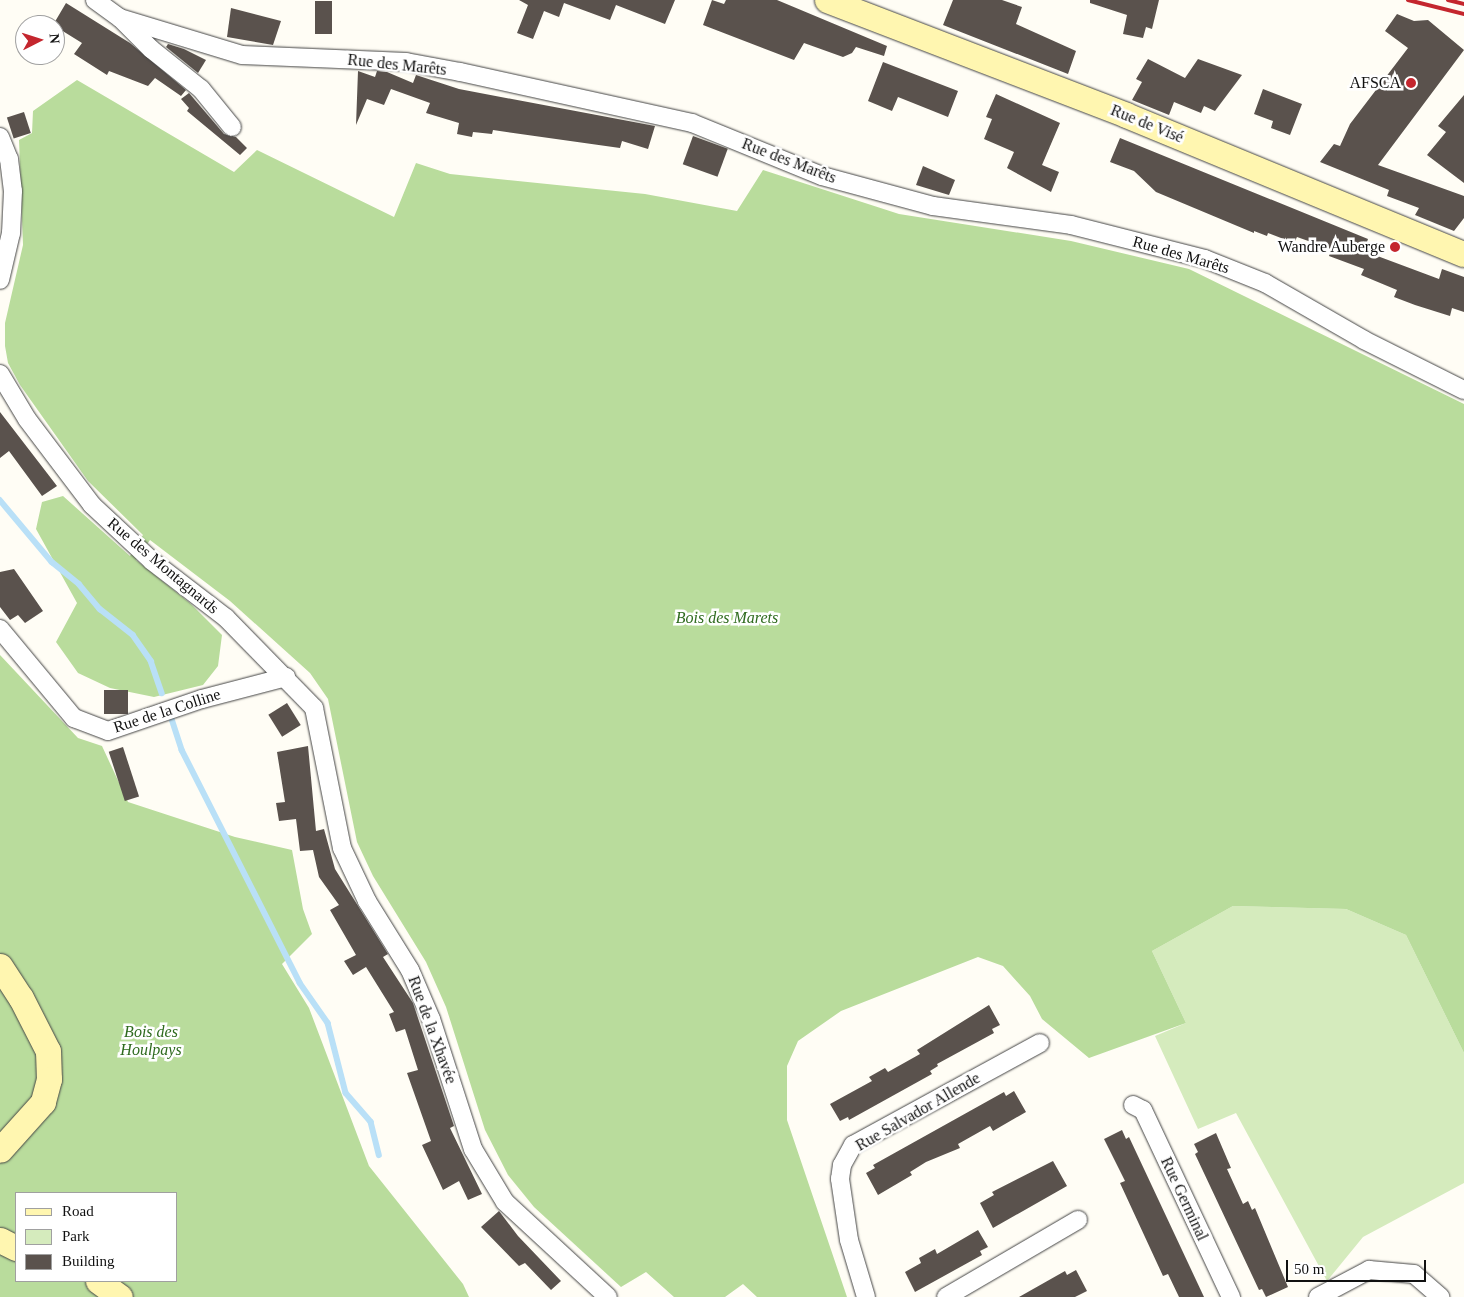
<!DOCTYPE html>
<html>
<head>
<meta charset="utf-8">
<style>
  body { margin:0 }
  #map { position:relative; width:1464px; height:1297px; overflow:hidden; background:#fffdf5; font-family:"Times New Roman",serif }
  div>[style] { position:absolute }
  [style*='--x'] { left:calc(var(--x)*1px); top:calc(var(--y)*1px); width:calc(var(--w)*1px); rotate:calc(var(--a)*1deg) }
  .green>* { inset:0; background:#d5ebbd }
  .forest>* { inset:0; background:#b9dc9c }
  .stream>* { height:5.5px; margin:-2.75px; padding:0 2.75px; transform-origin:2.75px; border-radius:2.75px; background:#b9e0f7 }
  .building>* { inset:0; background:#5a524d; transform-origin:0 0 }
  .roads { filter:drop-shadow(0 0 1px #444) drop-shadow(0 0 1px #444) }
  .street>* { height:18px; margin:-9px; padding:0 9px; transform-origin:9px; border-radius:9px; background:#fff }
  .secondary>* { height:25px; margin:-12.5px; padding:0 12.5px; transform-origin:12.5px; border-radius:12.5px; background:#fff6b0 }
  .rail>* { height:4px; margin:-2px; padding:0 2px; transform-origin:2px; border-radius:2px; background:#c4262e }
  .dots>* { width:14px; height:14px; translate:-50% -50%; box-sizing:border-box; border:2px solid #fff; border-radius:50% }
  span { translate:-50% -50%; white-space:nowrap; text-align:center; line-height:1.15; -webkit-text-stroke:5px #fff; paint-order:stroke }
  .street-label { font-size:16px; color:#111 }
  .poi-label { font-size:16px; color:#111 }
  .right { translate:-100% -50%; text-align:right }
  .park-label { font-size:16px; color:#2f6b1f; font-style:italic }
  .legend { position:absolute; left:15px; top:1192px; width:162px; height:90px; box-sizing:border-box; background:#fff; border:1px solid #a0a0a0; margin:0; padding:6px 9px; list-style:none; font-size:15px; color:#111 }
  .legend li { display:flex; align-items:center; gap:10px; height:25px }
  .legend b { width:25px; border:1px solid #a0a0a0 }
  .north { position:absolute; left:15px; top:15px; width:50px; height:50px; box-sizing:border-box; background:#fff; border:1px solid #a0a0a0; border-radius:50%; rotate:85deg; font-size:14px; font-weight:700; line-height:20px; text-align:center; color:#111 }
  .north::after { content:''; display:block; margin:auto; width:18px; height:22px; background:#c4262e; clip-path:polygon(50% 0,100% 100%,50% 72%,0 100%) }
  .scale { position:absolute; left:1286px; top:1260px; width:140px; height:22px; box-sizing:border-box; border:2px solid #111; border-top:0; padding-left:6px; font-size:15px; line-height:18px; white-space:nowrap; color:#111; -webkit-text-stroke:4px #fff; paint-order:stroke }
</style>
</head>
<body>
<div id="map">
  <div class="green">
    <i style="clip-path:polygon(1233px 906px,1346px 909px,1406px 935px,1464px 1053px,1464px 1183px,1363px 1237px,1327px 1281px,1236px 1113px,1198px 1129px,1155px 1036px,1186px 1023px,1152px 951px)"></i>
  </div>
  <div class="forest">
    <i style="clip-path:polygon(77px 80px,234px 172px,257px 150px,394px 217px,416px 163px,450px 174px,645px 194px,737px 211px,763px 170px,899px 214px,1071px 241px,1189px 269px,1464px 404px,1464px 1053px,1406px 935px,1346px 909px,1233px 906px,1152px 951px,1186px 1023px,1089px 1058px,1042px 1019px,1030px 996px,1003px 966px,978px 957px,841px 1011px,798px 1041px,787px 1066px,787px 1120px,847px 1297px,757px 1297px,743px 1284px,725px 1297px,674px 1297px,646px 1272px,621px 1287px,534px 1207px,508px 1175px,485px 1130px,446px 1007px,426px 962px,373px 876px,357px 842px,328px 699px,310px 673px,230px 601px,150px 540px,136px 560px,191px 604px,222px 635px,218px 666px,203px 685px,154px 697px,110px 688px,78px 673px,56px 642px,77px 603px,36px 529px,42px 502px,63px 496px,130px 556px,143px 535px,88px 481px,20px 385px,8px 363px,5px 346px,5px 323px,23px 245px,19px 140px,32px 133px,33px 111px)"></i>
    <i style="clip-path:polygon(evenodd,0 655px,78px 738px,102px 746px,128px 802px,235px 837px,292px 850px,303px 909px,312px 934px,282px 964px,309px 1008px,369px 1166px,463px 1284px,469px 1297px,0 1297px,0 655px,16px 1193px,176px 1193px,176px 1281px,16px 1281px,16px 1193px)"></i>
  </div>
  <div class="stream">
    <i style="--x:0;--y:500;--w:81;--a:50"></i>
    <i style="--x:52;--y:562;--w:35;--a:39"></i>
    <i style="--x:79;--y:584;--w:33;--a:50"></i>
    <i style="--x:100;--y:609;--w:42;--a:38.2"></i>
    <i style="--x:133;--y:635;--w:32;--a:55"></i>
    <i style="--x:151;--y:661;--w:34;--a:71"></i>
    <i style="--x:172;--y:719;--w:33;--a:72"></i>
    <i style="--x:182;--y:750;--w:261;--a:63.1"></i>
    <i style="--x:300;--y:983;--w:49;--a:55"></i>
    <i style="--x:328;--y:1023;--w:72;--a:75.6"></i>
    <i style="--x:346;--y:1093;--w:38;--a:49"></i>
    <i style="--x:371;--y:1122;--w:34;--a:76"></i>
  </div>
  <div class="building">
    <i style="clip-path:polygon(519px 0,675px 0,665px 24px,616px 5px,610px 20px,564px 3px,559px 17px,544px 11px,533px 39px,517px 33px,528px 5px)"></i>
    <i style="clip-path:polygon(712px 0,724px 4px,726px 0,777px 0,887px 46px,884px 56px,856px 47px,852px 53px,843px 57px,804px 43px,794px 60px,703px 25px)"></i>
    <i style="clip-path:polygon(953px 0,1002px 0,1022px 7px,1016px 24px,1076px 51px,1068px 74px,943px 25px)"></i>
    <i style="clip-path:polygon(1090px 0,1159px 0,1152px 29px,1146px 27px,1143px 38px,1123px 34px,1127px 15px,1090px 3px)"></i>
    <i style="left:332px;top:1px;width:33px;height:17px;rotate:90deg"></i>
    <i style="clip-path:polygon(66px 3px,130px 43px,186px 90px,181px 96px,155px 78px,148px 86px,109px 71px,107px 75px,74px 54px,82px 43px,53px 25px)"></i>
    <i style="clip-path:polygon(231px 8px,281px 21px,273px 45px,227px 37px)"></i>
    <i style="clip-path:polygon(1397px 14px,1414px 21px,1428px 20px,1464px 50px,1378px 165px,1464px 196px,1464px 218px,1454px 231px,1415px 215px,1419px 208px,1387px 196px,1389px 190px,1320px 162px,1334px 144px,1340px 146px,1350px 124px,1408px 48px,1385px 31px)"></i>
    <i style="clip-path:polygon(168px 44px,184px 49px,206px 60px,198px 73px,166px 47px)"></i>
    <i style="clip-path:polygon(1148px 59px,1185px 78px,1198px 59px,1242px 75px,1215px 111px,1204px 106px,1201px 113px,1174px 102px,1169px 115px,1132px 100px,1142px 82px,1136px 79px)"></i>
    <i style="clip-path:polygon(883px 62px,958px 91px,948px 117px,898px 97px,892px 111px,868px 101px)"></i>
    <i style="clip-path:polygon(358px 71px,375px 77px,377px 71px,387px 72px,413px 83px,416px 75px,459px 89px,655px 126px,648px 149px,622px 141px,620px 148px,493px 130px,492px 134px,473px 132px,472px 137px,457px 134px,459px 123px,426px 113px,430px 103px,391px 89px,384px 105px,367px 99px,356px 125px)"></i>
    <i style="clip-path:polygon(1263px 89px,1302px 104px,1290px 135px,1271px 128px,1273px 121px,1254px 114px)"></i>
    <i style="clip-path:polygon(189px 93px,224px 134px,236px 137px,247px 148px,240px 155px,187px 111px,189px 108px,181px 99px)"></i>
    <i style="clip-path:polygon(996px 94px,1060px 123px,1042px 165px,1059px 172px,1051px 192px,1007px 168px,1014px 152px,984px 139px,992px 119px,986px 117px)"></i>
    <i style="clip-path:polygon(1464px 95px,1464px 183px,1427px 155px,1446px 132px,1438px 126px)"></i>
    <i style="left:24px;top:112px;width:22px;height:18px;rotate:72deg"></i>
    <i style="left:693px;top:136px;width:37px;height:30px;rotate:20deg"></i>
    <i style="clip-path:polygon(1120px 138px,1368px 239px,1364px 251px,1439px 279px,1442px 269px,1464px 277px,1464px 312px,1452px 308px,1450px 316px,1415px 305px,1394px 297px,1397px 290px,1361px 275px,1364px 269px,1329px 256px,1331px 249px,1297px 237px,1294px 243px,1268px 233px,1267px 236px,1254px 231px,1254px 233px,1156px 192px,1134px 171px,1110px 162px)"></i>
    <i style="clip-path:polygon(923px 166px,955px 180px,949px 195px,916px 185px)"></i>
    <i style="clip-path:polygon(0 412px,57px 486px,42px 496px,9px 451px,0 458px)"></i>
    <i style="clip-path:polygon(14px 569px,43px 611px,25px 623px,18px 615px,10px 620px,0 607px,0 572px)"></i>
    <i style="left:104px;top:690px;width:24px;height:24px"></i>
    <i style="left:287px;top:703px;width:26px;height:22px;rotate:58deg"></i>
    <i style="clip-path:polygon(308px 746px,316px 831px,324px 829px,335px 869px,388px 954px,383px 957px,413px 1003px,454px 1126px,450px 1128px,482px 1194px,468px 1200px,459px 1181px,443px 1190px,422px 1145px,431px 1141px,407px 1073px,418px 1070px,405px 1029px,396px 1032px,389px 1014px,394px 1012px,366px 967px,353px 975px,344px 961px,356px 955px,330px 910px,339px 905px,319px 877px,313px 850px,300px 851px,296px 819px,279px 821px,276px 803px,285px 802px,277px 752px)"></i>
    <i style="left:123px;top:747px;width:52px;height:15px;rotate:72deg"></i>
    <i style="clip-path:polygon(989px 1005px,1000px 1025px,992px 1029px,994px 1033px,937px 1064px,938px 1066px,930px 1071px,932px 1074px,849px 1120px,848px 1117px,840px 1121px,830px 1104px,872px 1081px,869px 1077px,885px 1068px,888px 1072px,920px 1054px,917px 1050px)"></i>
    <i style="clip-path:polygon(1014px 1091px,1026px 1112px,993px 1131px,990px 1126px,958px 1144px,960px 1148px,926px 1162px,910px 1172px,912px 1175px,878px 1195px,866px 1173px,875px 1168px,873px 1165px,1004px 1092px,1006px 1096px)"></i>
    <i style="clip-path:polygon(1122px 1130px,1126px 1139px,1129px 1137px,1204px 1297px,1179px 1297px,1168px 1274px,1163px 1276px,1120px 1183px,1125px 1181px,1104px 1139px)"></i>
    <i style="clip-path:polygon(1216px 1133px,1231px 1168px,1227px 1169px,1243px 1204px,1248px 1201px,1252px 1210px,1255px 1208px,1288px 1287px,1266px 1297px,1262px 1289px,1259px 1290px,1195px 1154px,1198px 1152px,1194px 1144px)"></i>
    <i style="clip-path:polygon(1053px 1161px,1067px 1186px,993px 1228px,980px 1203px,994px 1195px,992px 1192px)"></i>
    <i style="clip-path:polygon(499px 1211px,518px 1236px,561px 1281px,551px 1290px,525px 1263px,519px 1266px,481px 1227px)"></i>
    <i style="clip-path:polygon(978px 1230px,988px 1247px,980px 1251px,982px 1255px,915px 1292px,905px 1272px,921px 1263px,919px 1258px,935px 1249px,937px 1254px)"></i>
    <i style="clip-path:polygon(1076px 1270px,1087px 1291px,1075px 1297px,1019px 1297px,1065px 1271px,1067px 1275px)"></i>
  </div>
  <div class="roads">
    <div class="street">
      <i style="--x:95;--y:0;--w:31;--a:36"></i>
      <i style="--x:120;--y:18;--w:127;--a:16.9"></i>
      <i style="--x:242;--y:55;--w:164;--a:2.4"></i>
      <i style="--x:406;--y:62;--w:55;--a:10.5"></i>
      <i style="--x:460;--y:72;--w:238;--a:12.4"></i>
      <i style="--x:692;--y:123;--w:140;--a:22.2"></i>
      <i style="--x:822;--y:176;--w:115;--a:15.1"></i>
      <i style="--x:933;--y:206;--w:139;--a:7.8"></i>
      <i style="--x:1071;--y:225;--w:138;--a:14.2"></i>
      <i style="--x:1205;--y:259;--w:65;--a:21.8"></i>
      <i style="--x:1265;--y:283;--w:114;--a:29.9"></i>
      <i style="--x:1364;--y:340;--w:112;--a:26.6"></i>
      <i style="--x:120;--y:18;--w:44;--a:45"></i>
      <i style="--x:151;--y:49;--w:64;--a:38.7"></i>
      <i style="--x:201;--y:89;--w:49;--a:50.8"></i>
      <i style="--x:0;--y:137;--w:24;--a:68"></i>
      <i style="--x:9;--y:159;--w:32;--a:83"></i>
      <i style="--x:13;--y:191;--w:42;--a:92.7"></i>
      <i style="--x:11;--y:233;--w:48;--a:103.2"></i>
      <i style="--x:0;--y:374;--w:52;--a:59"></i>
      <i style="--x:27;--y:419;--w:108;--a:52.9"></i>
      <i style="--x:92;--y:505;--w:82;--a:43"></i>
      <i style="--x:152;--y:561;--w:93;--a:37.6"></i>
      <i style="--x:226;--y:618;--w:126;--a:45.6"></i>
      <i style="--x:314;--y:708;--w:143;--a:78.7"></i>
      <i style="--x:342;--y:848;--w:59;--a:64.7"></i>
      <i style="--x:367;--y:901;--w:81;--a:58.1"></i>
      <i style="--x:410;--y:970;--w:53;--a:66.8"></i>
      <i style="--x:431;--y:1019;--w:137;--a:72.1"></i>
      <i style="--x:473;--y:1149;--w:62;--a:58.9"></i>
      <i style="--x:505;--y:1202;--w:140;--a:42.7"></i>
      <i style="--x:0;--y:629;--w:116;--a:50.3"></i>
      <i style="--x:74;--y:718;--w:36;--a:21"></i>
      <i style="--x:108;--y:731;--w:99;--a:-18.8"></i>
      <i style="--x:202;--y:699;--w:87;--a:-14.7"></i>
      <i style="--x:1133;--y:1105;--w:11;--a:27"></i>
      <i style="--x:1143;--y:1110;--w:207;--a:64.8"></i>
      <i style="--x:866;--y:1297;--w:59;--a:-106.6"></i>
      <i style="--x:849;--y:1240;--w:62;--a:-98.4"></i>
      <i style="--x:840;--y:1179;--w:14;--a:-82"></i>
      <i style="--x:842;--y:1165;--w:23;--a:-61"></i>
      <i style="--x:853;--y:1145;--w:213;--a:-28.6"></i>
      <i style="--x:946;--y:1297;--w:153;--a:-30.3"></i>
      <i style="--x:1318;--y:1297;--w:58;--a:-27.9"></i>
      <i style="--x:1369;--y:1270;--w:45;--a:5.1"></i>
      <i style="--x:1414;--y:1274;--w:35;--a:41"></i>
    </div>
    <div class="secondary">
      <i style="--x:827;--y:0;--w:320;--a:21"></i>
      <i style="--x:1126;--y:115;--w:365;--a:22.4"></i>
      <i style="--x:0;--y:966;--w:38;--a:57"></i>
      <i style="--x:21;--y:998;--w:59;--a:63"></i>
      <i style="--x:48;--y:1051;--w:28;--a:88"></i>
      <i style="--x:49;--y:1079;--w:24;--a:105"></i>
      <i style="--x:43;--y:1102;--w:64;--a:131.9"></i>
      <i style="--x:0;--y:1240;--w:18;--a:27"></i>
      <i style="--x:98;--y:1281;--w:27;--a:36"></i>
    </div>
  </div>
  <div class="rail">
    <i style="--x:1408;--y:0;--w:58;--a:14"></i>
    <i style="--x:1448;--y:0;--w:16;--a:14"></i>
  </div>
  <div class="dots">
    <i style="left:1411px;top:83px;background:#c4262e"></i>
    <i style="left:1395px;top:247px;background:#c4262e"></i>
  </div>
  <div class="street-label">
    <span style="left:397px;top:65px;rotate:6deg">Rue des Marêts</span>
    <span style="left:1147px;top:124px;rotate:22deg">Rue de Visé</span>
    <span style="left:789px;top:161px;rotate:21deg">Rue des Marêts</span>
    <span style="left:1181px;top:255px;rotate:16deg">Rue des Marêts</span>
    <span style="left:163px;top:566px;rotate:40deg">Rue des Montagnards</span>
    <span style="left:167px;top:711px;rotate:-18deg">Rue de la Colline</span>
    <span style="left:432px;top:1030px;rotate:70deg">Rue de la Xhavée</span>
    <span style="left:918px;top:1112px;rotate:-30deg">Rue Salvador Allende</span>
    <span style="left:1184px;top:1199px;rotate:65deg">Rue Germinal</span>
  </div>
  <div class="poi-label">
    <span class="right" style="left:1401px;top:83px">AFSCA</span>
    <span class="right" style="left:1385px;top:247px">Wandre Auberge</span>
  </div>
  <div class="park-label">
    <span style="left:727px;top:618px">Bois des Marets</span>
    <span style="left:151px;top:1041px">Bois des<br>Houlpays</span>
  </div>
  <ul class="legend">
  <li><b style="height:6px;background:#fff6b0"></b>Road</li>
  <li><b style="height:14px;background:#d5ebbd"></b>Park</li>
  <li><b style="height:14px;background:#5a524d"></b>Building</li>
  </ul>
  <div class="north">N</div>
  <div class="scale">50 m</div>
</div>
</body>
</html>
